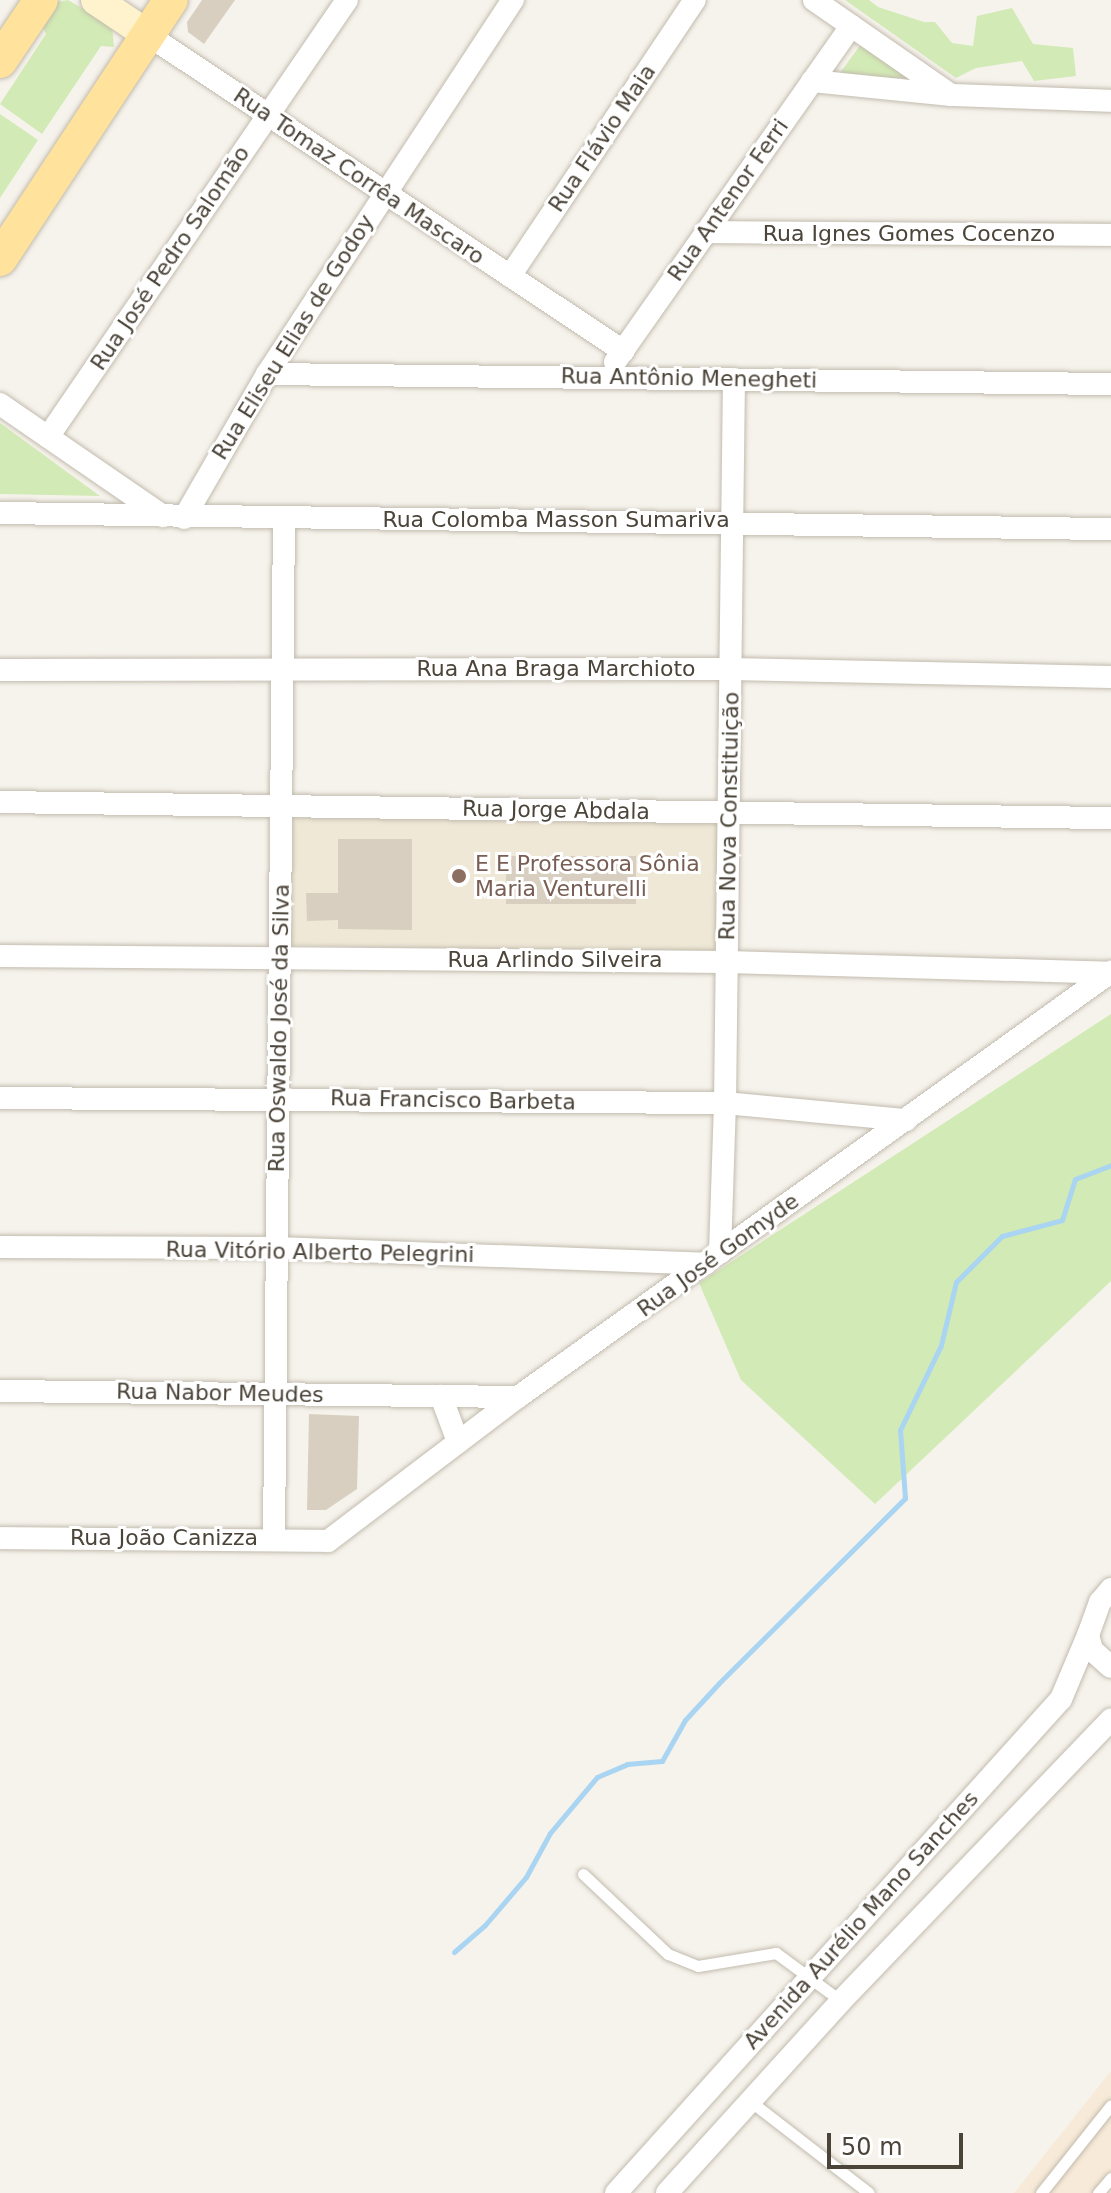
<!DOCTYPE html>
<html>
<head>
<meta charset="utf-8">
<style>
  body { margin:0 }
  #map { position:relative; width:1111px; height:2193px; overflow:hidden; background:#f6f3ec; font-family:"DejaVu Sans",sans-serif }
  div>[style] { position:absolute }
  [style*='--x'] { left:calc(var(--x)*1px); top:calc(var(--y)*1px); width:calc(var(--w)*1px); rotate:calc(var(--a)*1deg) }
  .commercial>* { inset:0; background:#f7ead8 }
  .education>* { inset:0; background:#efe8d6 }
  .green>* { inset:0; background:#d2eab5 }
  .stream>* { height:5px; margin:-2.5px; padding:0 2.5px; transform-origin:2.5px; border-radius:2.5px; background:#a9d4f2 }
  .building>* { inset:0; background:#d8cfc1; transform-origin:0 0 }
  .roads { filter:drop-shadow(0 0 2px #c2bbae) drop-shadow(0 0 2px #c2bbae) }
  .service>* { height:11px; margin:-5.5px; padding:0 5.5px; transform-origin:5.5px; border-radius:5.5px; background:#fff }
  .minor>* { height:22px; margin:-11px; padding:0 11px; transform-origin:11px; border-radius:11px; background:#fff }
  .secondary>* { height:30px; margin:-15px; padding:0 15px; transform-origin:15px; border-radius:15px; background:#fff3cd }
  .primary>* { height:34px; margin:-17px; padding:0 17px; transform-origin:17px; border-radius:17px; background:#ffe39c }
  .dots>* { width:22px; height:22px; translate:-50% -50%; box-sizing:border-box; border:4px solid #fff; border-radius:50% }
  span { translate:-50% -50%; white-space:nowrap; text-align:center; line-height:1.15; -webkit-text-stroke:6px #fff; paint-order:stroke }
  .street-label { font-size:22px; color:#4b4439 }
  .education-label { font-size:22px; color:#785e54 }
  .left { translate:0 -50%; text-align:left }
  .scale { position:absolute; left:827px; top:2133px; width:136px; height:36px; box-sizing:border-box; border:4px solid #4b4439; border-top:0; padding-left:10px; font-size:24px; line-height:28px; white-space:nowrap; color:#4b4439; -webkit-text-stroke:6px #fff; paint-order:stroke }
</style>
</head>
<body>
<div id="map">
  <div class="commercial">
    <i style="clip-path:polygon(1111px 2071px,1111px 2193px,1014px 2193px)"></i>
  </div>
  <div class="education">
    <i style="clip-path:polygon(evenodd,287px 818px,724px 820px,723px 954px,285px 945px,287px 818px,338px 839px,412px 839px,412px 929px,338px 929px,338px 839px)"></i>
  </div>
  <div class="green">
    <i style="clip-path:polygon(68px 0,112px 26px,114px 47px,101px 46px,42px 134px,0 104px,46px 34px,39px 18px,53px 3px)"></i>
    <i style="clip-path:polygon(845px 0,869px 0,878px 7px,924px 22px,935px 22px,952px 43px,973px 46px,977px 16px,1012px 8px,1033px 44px,1073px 48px,1076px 76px,1034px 81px,1022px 61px,976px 68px,956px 78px)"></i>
    <i style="clip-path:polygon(864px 40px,915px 78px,837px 77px)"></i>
    <i style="clip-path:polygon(0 114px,38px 140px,0 198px)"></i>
    <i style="clip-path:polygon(0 423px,100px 496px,0 494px)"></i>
    <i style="clip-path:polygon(1111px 1014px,1111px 1281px,875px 1504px,741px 1380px,699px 1283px)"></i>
  </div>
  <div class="stream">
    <i style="--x:454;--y:1952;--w:41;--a:-41.1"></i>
    <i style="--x:485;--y:1925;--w:63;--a:-49.5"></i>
    <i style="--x:526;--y:1877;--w:50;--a:-61.4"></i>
    <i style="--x:550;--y:1833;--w:73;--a:-50"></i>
    <i style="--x:597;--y:1777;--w:33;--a:-23"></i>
    <i style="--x:627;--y:1764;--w:35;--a:-5"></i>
    <i style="--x:662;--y:1761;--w:47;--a:-60.7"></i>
    <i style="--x:685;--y:1720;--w:50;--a:-47.4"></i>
    <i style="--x:719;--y:1683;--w:262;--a:-44.8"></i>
    <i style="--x:905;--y:1498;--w:68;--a:-94.2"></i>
    <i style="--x:900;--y:1430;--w:94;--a:-64.2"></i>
    <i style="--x:941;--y:1345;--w:65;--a:-76.6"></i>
    <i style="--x:956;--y:1282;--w:65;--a:-45"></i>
    <i style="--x:1002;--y:1236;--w:62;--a:-14.9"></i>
    <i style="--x:1062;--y:1220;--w:43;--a:-72.4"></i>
    <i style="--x:1075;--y:1179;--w:39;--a:-21"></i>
  </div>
  <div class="building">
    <i style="clip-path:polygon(202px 0,235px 0,204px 44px,188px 32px,187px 22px)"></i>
    <i style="clip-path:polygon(338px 839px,412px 839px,412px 930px,338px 929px,338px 920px,307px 921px,306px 893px,338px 893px)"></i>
    <i style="left:506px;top:856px;width:130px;height:48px"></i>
    <i style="clip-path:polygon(309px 1414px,359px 1416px,357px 1489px,326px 1510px,307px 1510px)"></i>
  </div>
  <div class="roads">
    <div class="service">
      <i style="--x:583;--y:1874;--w:117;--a:43.3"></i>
      <i style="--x:668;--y:1954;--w:32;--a:22"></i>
      <i style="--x:698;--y:1966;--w:79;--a:-9.5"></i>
      <i style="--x:776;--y:1953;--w:81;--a:36.4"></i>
      <i style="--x:750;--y:2101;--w:150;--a:37.7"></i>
      <i style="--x:1041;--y:2193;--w:112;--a:-51.5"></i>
      <i style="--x:1098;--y:2193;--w:20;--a:-49"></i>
    </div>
    <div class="minor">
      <i style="--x:814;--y:0;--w:165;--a:34.7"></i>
      <i style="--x:148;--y:35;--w:571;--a:33.63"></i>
      <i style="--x:812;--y:81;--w:140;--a:5.8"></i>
      <i style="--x:951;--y:95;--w:160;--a:2.1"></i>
      <i style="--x:706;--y:232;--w:405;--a:0.4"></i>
      <i style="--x:510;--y:276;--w:332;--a:-56.2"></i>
      <i style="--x:615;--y:362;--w:411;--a:-54.9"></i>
      <i style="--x:267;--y:374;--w:844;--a:0.68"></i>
      <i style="--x:0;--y:404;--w:198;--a:34.5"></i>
      <i style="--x:48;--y:437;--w:529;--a:-55.62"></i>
      <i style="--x:0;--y:513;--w:1111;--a:0.83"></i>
      <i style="--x:184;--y:518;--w:166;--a:-60"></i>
      <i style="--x:267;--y:374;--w:448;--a:-56.7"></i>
      <i style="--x:0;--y:670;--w:730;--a:-0.08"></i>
      <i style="--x:730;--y:669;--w:381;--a:1.2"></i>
      <i style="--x:0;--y:802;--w:1111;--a:0.83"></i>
      <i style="--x:0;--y:956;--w:727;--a:0.47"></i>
      <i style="--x:727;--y:962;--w:383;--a:1.6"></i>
      <i style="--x:0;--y:1098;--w:725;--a:0.4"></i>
      <i style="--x:725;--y:1103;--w:182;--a:5.4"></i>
      <i style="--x:0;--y:1247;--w:277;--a:0.2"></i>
      <i style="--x:277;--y:1248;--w:429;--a:2.1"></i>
      <i style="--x:720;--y:1253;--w:150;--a:-88.1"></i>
      <i style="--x:725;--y:1103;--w:724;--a:-89.29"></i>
      <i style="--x:0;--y:1391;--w:518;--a:0.66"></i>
      <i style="--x:441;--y:1396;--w:49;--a:69.7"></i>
      <i style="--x:0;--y:1538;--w:328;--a:0.5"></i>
      <i style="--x:328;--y:1541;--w:238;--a:-37.2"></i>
      <i style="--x:518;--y:1397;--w:730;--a:-35.63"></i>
      <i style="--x:274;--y:1539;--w:1021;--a:-89.44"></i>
      <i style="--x:1111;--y:1589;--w:17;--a:130"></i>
      <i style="--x:1100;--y:1602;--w:35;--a:110"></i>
      <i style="--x:1088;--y:1635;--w:16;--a:75"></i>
      <i style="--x:1092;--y:1650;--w:25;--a:42"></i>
      <i style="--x:616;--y:2193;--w:665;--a:-47.99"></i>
      <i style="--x:1061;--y:1699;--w:69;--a:-67.1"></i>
      <i style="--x:667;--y:2193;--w:259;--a:-47.8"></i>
      <i style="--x:841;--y:2001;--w:390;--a:-46.2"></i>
    </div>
    <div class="secondary">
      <i style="--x:96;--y:0;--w:63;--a:33.9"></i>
    </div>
    <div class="primary">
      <i style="--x:0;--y:61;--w:73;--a:-56.1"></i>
      <i style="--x:0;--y:259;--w:310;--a:-56.6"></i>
    </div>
  </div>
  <div class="dots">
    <i style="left:459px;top:876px;background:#8d6e63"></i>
  </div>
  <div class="street-label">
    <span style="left:602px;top:138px;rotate:-56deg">Rua Flávio Maia</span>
    <span style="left:359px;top:176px;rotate:34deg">Rua Tomaz Corrêa Mascaro</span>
    <span style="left:728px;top:200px;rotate:-55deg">Rua Antenor Ferri</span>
    <span style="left:909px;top:234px">Rua Ignes Gomes Cocenzo</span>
    <span style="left:170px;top:258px;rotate:-56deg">Rua José Pedro Salomão</span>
    <span style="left:293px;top:337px;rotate:-58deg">Rua Eliseu Elias de Godoy</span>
    <span style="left:689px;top:378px;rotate:1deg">Rua Antônio Menegheti</span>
    <span style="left:556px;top:520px">Rua Colomba Masson Sumariva</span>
    <span style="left:556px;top:669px">Rua Ana Braga Marchioto</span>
    <span style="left:556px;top:810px;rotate:1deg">Rua Jorge Abdala</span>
    <span style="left:729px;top:816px;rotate:-89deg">Rua Nova Constituição</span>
    <span style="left:555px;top:960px">Rua Arlindo Silveira</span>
    <span style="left:279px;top:1028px;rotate:-89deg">Rua Oswaldo José da Silva</span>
    <span style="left:453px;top:1100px;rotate:1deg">Rua Francisco Barbeta</span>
    <span style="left:320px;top:1252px;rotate:1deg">Rua Vitório Alberto Pelegrini</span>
    <span style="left:718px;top:1255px;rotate:-36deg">Rua José Gomyde</span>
    <span style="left:220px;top:1393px;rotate:1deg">Rua Nabor Meudes</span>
    <span style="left:164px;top:1538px">Rua João Canizza</span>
    <span style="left:861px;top:1920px;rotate:-48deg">Avenida Aurélio Mano Sanches</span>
  </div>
  <div class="education-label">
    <span class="left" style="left:475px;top:876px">E E Professora Sônia<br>Maria Venturelli</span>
  </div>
  <div class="scale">50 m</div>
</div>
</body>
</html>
